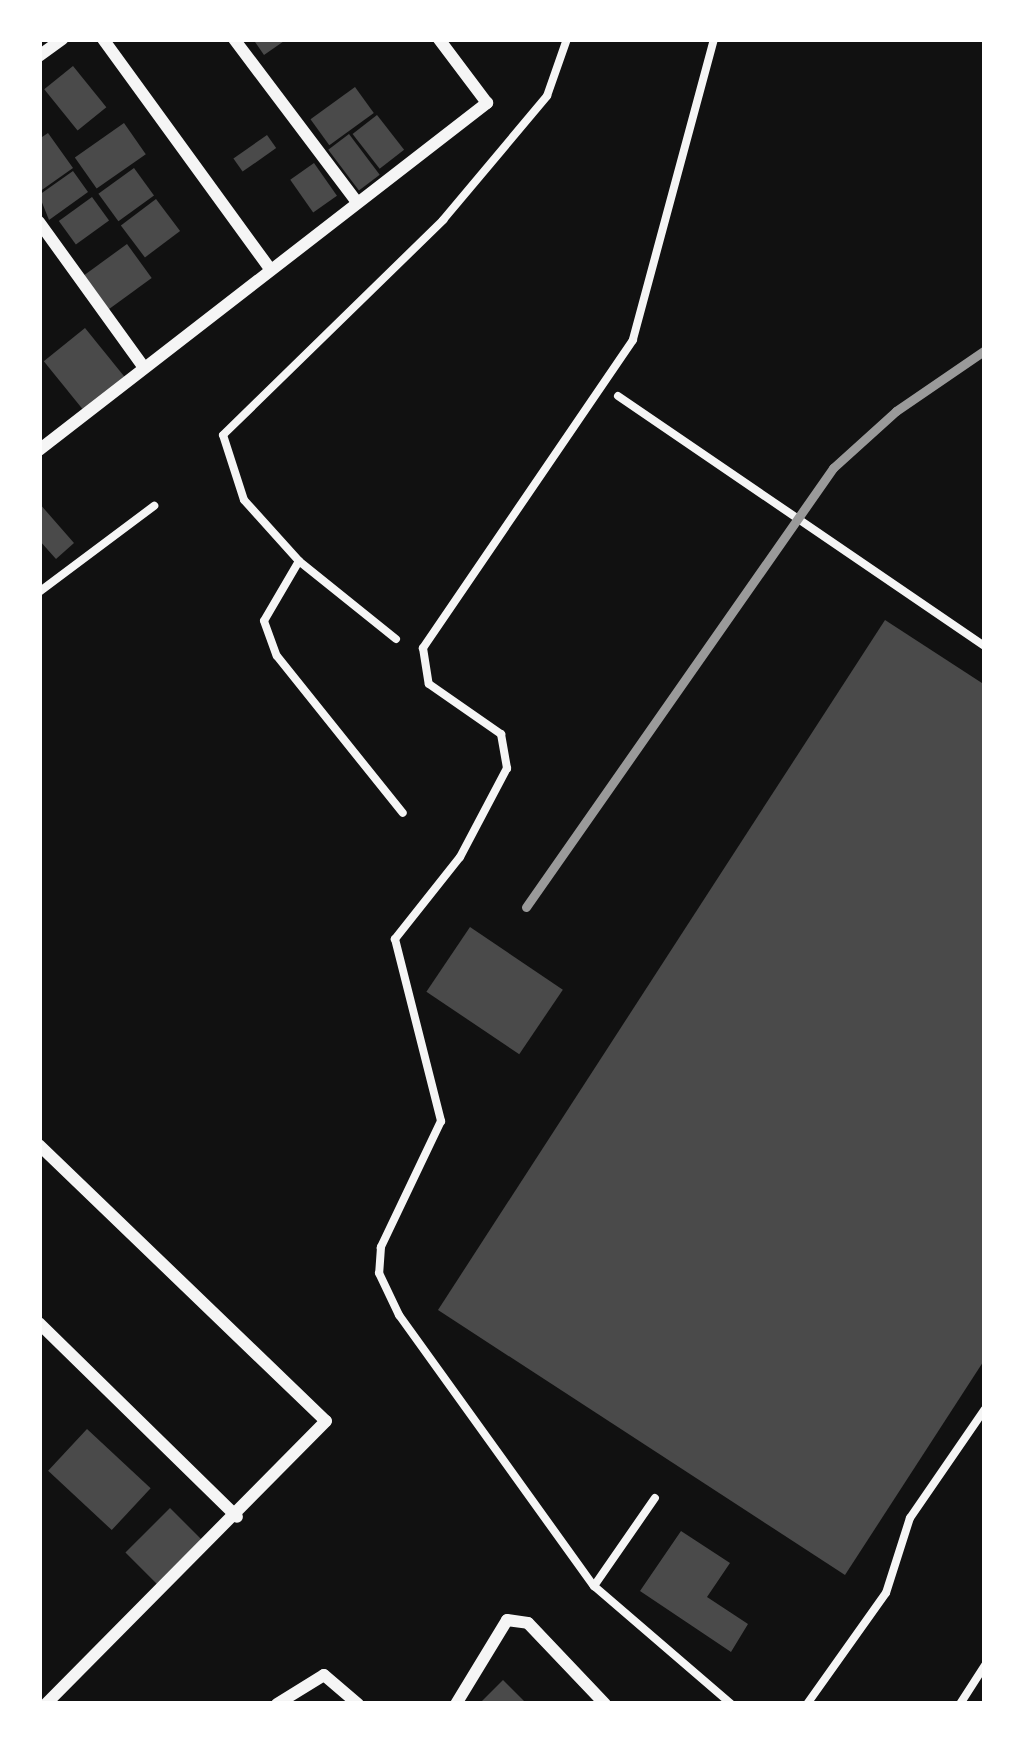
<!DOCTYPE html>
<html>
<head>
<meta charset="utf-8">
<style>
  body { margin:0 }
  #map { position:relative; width:1024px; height:1743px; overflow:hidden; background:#111; font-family:"Open Sans",sans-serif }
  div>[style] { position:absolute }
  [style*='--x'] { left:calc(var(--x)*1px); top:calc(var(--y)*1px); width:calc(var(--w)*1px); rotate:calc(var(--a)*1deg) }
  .building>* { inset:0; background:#4a4a4a; transform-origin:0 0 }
  .service>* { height:8px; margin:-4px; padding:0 4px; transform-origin:4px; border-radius:4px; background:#f5f5f5 }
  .minor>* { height:12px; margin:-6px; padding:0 6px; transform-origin:6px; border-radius:6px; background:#f5f5f5 }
  .rail>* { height:9px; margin:-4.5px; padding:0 4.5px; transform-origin:4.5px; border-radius:4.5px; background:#9a9a9a }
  span { translate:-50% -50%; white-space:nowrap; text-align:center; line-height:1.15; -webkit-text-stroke:12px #fff; paint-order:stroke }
  .frame { position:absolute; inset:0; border:42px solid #fff; pointer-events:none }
</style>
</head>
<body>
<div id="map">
  <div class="building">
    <i style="clip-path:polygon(253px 39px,287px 39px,264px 55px)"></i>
    <i style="left:73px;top:66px;width:53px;height:37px;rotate:51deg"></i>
    <i style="left:355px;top:87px;width:32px;height:55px;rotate:54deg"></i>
    <i style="left:377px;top:115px;width:44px;height:31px;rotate:52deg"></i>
    <i style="left:124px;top:123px;width:38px;height:60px;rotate:55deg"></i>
    <i style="clip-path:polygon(48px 133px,73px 168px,39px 192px,39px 139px)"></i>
    <i style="left:349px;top:134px;width:51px;height:26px;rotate:53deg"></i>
    <i style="left:267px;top:135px;width:16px;height:41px;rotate:55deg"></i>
    <i style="left:314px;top:163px;width:40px;height:29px;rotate:55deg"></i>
    <i style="left:134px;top:168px;width:34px;height:44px;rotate:54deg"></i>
    <i style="clip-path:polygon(73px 171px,88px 192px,49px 220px,39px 195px)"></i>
    <i style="left:92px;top:197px;width:29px;height:41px;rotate:54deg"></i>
    <i style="left:156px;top:199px;width:40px;height:44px;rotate:53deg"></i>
    <i style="left:127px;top:244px;width:42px;height:53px;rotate:54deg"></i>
    <i style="left:85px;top:328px;width:65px;height:53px;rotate:51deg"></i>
    <i style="clip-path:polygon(39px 503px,74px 543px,56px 559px,39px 540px)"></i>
    <i style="clip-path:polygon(885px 620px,985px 685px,985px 1359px,845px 1575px,438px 1310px)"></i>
    <i style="left:470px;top:927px;width:112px;height:78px;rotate:34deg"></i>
    <i style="left:87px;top:1429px;width:87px;height:57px;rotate:43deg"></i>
    <i style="left:170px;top:1508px;width:52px;height:63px;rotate:45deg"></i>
    <i style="clip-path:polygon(681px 1531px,730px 1563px,707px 1597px,748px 1624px,731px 1652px,640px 1591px)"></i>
    <i style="clip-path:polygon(503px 1680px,527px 1704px,479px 1704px)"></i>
  </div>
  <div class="service">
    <i style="--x:714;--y:39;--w:312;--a:105.1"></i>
    <i style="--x:633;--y:340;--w:373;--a:124.3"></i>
    <i style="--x:423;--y:648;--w:36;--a:81"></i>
    <i style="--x:429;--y:684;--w:88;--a:34.8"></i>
    <i style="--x:501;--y:734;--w:35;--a:80"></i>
    <i style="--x:507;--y:768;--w:101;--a:117.8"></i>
    <i style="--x:460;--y:857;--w:105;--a:128.4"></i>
    <i style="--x:395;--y:939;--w:188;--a:75.8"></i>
    <i style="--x:441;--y:1121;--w:140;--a:115.5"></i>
    <i style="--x:381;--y:1247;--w:26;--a:94"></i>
    <i style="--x:379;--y:1273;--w:47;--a:64.5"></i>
    <i style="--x:399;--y:1315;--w:334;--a:54.3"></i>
    <i style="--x:594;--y:1586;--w:181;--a:40.7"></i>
    <i style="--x:618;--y:396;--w:444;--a:34.3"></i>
    <i style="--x:299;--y:561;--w:69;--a:120.3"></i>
    <i style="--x:264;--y:621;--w:37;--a:70"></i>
    <i style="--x:277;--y:656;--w:201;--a:51.3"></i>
    <i style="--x:39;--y:592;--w:144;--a:-36.8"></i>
    <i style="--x:396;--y:639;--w:124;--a:-141.2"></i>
    <i style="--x:299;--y:561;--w:82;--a:-132"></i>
    <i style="--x:244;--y:500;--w:68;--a:-107.9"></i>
    <i style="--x:223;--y:435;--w:308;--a:-44.3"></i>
    <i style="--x:443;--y:220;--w:162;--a:-50"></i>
    <i style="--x:547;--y:96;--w:60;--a:-70.7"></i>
    <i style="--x:594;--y:1586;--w:107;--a:-55.3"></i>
    <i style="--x:807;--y:1704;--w:136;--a:-54.6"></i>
    <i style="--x:886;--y:1593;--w:79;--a:-72.3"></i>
    <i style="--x:910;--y:1518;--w:132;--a:-55.5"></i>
    <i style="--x:960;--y:1704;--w:46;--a:-57.3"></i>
  </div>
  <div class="minor">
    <i style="--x:103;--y:39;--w:284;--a:54"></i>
    <i style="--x:234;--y:39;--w:204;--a:53"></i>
    <i style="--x:39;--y:56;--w:29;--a:-36"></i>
    <i style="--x:39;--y:222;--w:178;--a:54.2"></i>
    <i style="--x:39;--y:450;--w:567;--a:-37.76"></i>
    <i style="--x:487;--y:103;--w:80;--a:-126.9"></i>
    <i style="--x:39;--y:1145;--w:398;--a:43.9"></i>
    <i style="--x:326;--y:1421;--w:398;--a:134.7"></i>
    <i style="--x:39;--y:1323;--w:277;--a:44.4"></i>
    <i style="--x:277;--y:1704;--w:55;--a:-31.7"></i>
    <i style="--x:324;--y:1675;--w:45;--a:40.5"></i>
    <i style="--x:456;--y:1704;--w:98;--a:-58.7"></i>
    <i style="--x:507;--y:1620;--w:21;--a:8"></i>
    <i style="--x:528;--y:1623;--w:112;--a:46.5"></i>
  </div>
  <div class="rail">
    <i style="--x:526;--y:907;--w:536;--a:-55.03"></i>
    <i style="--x:833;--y:468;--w:85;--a:-42.1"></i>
    <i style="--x:896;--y:411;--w:108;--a:-34.4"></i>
  </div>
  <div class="frame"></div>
</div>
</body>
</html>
